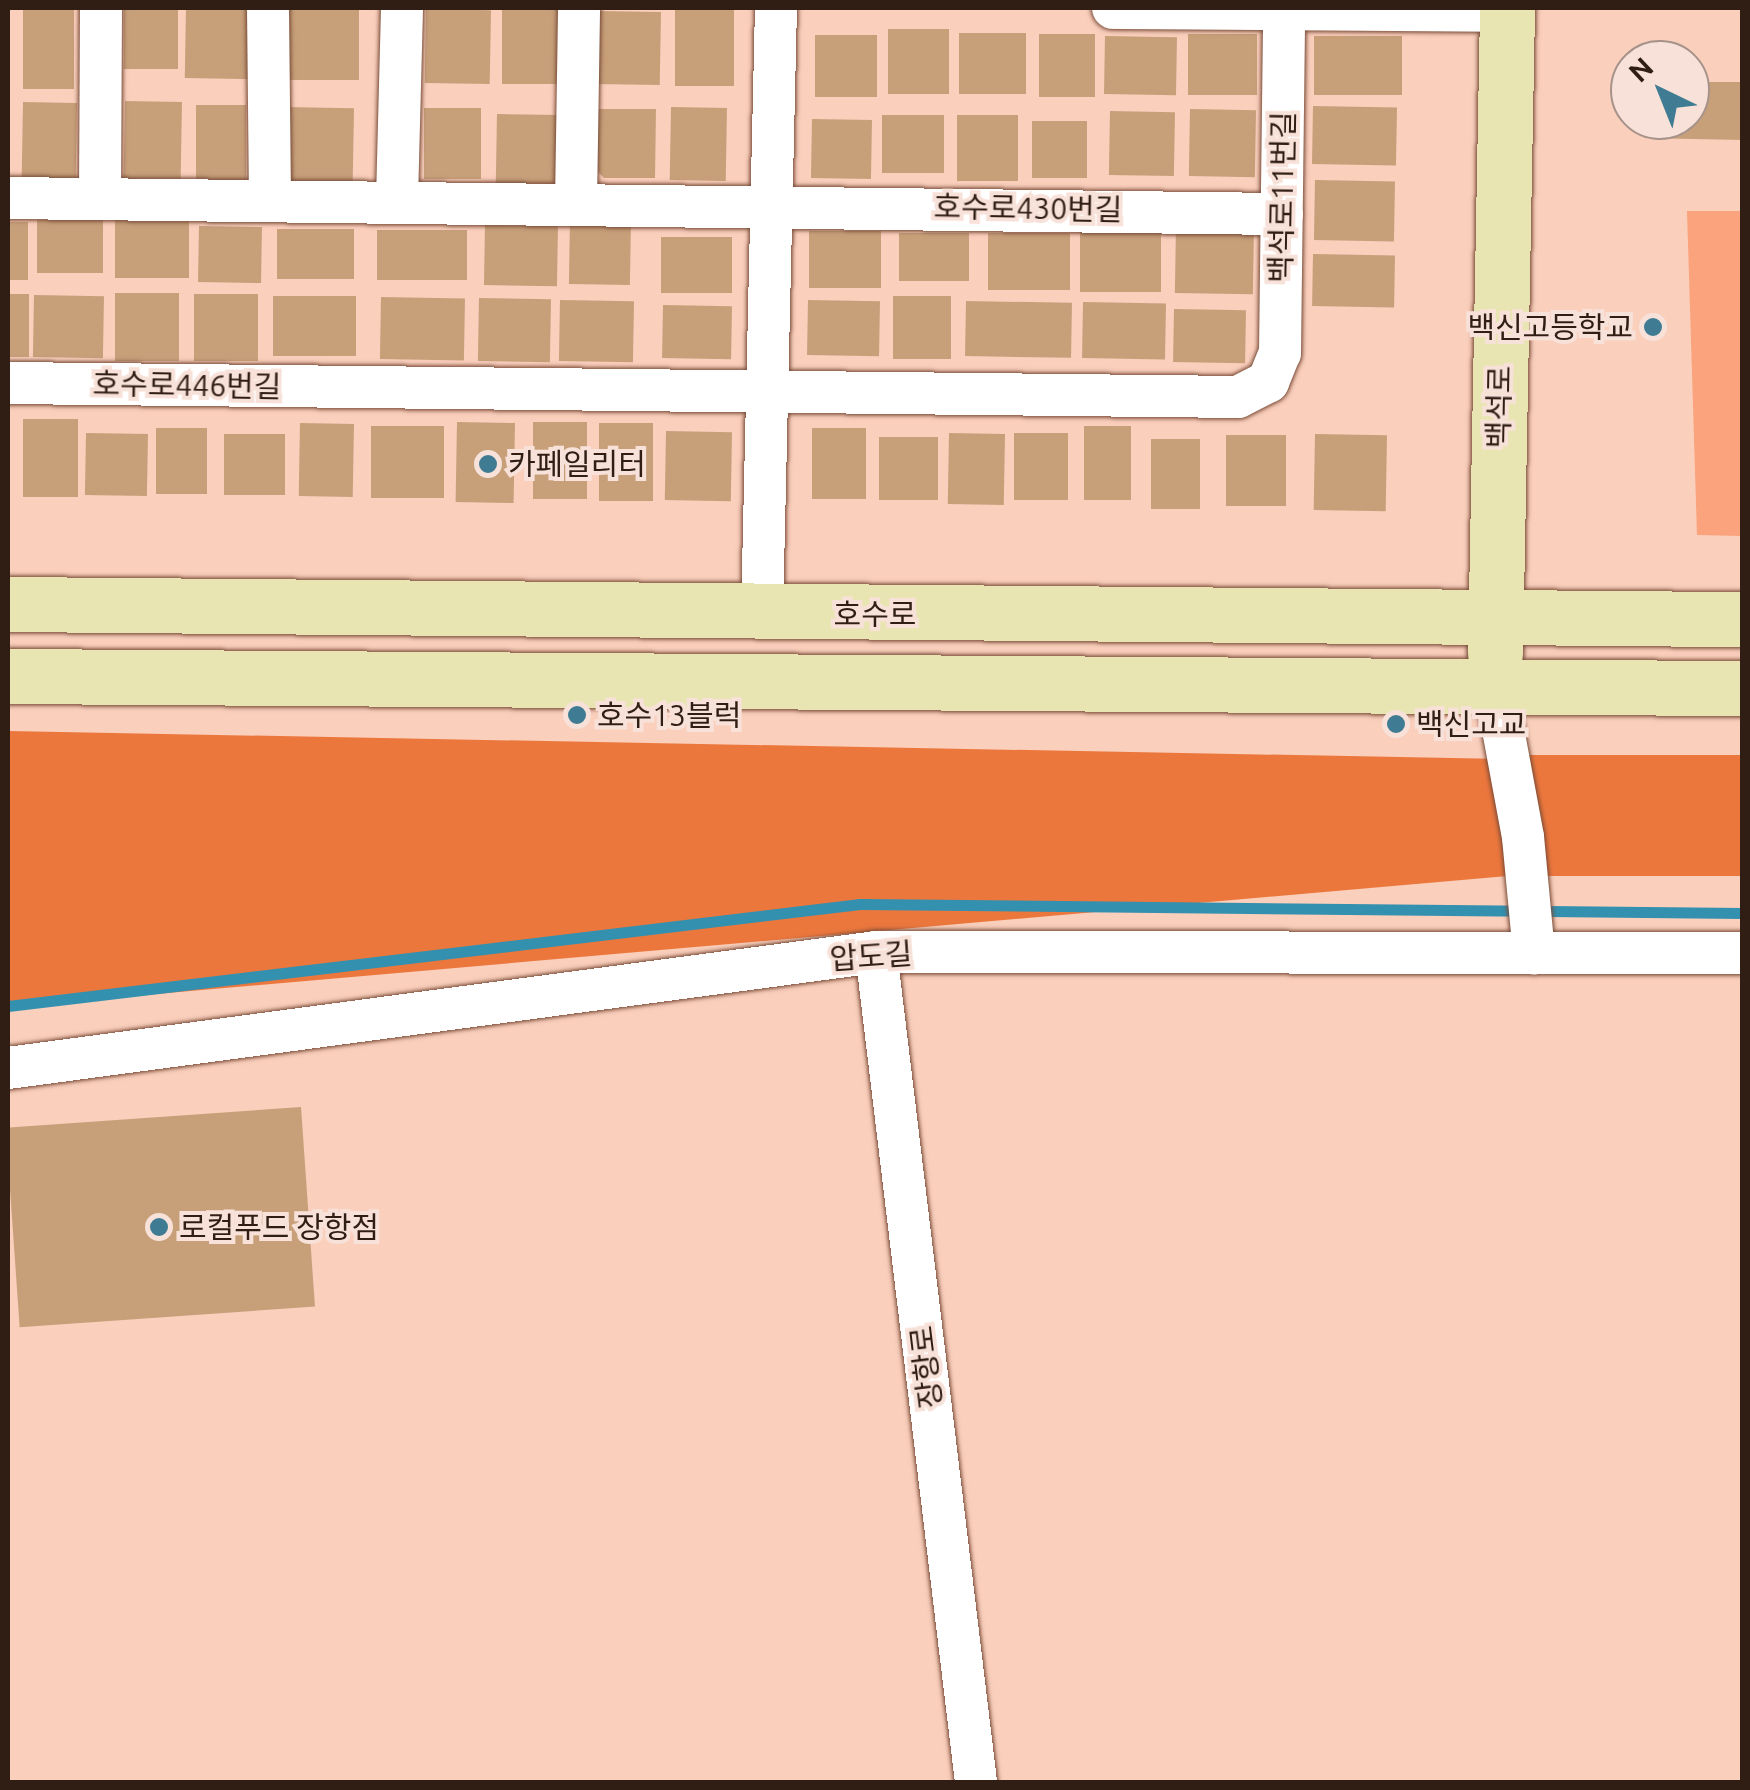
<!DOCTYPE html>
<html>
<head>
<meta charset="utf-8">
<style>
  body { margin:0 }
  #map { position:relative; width:1750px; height:1790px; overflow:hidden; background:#facfbc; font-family:Ubuntu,"Noto Sans KR",sans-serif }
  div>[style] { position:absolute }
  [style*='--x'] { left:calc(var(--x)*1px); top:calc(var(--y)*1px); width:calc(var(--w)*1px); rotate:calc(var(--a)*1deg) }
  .green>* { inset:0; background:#faa37c }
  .forest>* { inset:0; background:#ec773d; transform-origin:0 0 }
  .stream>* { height:11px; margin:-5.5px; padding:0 5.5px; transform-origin:5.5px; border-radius:5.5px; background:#3490af }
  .building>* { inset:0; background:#c7a07a; transform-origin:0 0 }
  .roads { filter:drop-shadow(0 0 2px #794b37) drop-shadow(0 0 2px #794b37) }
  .minor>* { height:42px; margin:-21px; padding:0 21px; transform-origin:21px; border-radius:21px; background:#fff }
  .major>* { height:55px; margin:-27.5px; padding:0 27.5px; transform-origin:27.5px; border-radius:27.5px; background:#e8e5b2 }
  .dots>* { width:28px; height:28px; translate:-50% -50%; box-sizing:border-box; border:5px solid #f7e1d8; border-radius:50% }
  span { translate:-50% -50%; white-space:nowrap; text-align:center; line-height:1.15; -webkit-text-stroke:8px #f7e1d8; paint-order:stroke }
  .street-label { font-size:30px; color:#301d14 }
  .poi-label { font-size:30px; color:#301d14 }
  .right { translate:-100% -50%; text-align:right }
  .left { translate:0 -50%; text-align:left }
  .frame { position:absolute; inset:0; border:10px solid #301d14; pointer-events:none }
  .north { position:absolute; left:1610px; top:40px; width:100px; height:100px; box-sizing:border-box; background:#f7e1d8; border:2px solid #a7938a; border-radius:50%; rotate:317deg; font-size:28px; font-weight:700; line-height:40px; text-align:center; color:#301d14 }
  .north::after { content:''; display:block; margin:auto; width:35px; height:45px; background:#3f7c93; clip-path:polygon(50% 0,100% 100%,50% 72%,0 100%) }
</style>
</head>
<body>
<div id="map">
  <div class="green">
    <i style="clip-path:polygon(1687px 211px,1742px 211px,1742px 536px,1697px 535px)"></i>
  </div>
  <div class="forest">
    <i style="clip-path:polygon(8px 731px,1504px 759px,1519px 875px,8px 1007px)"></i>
    <i style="left:1742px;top:755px;width:121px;height:222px;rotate:90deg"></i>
  </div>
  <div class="stream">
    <i style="--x:8;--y:1006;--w:858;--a:-6.83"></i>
    <i style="--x:860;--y:904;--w:882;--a:0.58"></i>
  </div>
  <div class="building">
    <i style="left:23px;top:8px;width:51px;height:81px"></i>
    <i style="left:124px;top:8px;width:54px;height:61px"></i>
    <i style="left:186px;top:8px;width:70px;height:70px;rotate:1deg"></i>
    <i style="left:286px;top:8px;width:73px;height:72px"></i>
    <i style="left:502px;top:8px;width:56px;height:76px"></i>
    <i style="left:675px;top:8px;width:59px;height:78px"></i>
    <i style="left:426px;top:9px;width:65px;height:74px;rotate:1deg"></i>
    <i style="left:597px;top:11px;width:64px;height:73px;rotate:1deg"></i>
    <i style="left:888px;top:29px;width:61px;height:65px"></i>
    <i style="left:959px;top:33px;width:67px;height:61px"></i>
    <i style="left:1039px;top:34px;width:56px;height:63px"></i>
    <i style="left:1188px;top:34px;width:69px;height:61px"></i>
    <i style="left:815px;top:35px;width:62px;height:62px"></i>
    <i style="left:1105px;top:36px;width:72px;height:58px;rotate:1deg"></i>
    <i style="left:1314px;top:36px;width:88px;height:59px"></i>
    <i style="clip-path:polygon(1690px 68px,1693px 82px,1742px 82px,1742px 140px,1644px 138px,1644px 120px,1690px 120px)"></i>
    <i style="left:125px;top:101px;width:57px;height:79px;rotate:1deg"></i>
    <i style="left:23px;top:102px;width:54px;height:77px;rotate:1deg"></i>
    <i style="left:196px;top:105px;width:50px;height:76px"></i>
    <i style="left:1313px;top:106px;width:84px;height:58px;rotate:1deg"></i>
    <i style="left:284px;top:107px;width:70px;height:81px;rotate:1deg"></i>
    <i style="left:671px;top:107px;width:56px;height:73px;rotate:1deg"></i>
    <i style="left:424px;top:108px;width:57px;height:71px"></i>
    <i style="clip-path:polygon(596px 109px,656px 109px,655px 178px,604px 178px,595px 169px)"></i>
    <i style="left:1190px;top:109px;width:66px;height:67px;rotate:1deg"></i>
    <i style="left:1110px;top:111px;width:65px;height:64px;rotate:1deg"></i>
    <i style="left:497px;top:114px;width:64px;height:69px;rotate:1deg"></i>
    <i style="left:882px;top:115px;width:62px;height:58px"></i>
    <i style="left:957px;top:115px;width:61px;height:66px"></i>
    <i style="left:812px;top:119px;width:60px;height:59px;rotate:1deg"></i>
    <i style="left:1032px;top:121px;width:55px;height:57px"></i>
    <i style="left:1315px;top:180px;width:80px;height:60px;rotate:1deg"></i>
    <i style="left:115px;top:217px;width:74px;height:61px"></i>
    <i style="left:37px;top:220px;width:66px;height:53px"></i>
    <i style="left:570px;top:220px;width:61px;height:64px;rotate:1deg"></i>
    <i style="left:8px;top:222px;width:20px;height:58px"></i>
    <i style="left:485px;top:225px;width:73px;height:60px;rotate:1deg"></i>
    <i style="left:199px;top:226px;width:63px;height:56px;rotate:1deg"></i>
    <i style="left:1176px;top:227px;width:78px;height:66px;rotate:1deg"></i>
    <i style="left:277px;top:229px;width:77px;height:50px"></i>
    <i style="left:377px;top:230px;width:90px;height:50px"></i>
    <i style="left:1080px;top:230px;width:81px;height:62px"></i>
    <i style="left:809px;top:231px;width:72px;height:57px"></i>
    <i style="left:899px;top:233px;width:70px;height:48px"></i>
    <i style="left:988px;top:233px;width:82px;height:57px"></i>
    <i style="left:661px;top:237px;width:71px;height:56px"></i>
    <i style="left:1313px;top:254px;width:82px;height:52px;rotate:1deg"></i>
    <i style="left:115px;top:293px;width:64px;height:68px"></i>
    <i style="left:8px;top:294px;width:21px;height:63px"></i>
    <i style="left:194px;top:294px;width:64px;height:67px"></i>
    <i style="left:34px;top:295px;width:70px;height:62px;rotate:1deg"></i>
    <i style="left:273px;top:296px;width:83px;height:60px"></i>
    <i style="left:893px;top:296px;width:58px;height:63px"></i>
    <i style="left:381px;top:297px;width:84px;height:62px;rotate:1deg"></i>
    <i style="left:479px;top:298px;width:72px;height:63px;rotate:1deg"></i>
    <i style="left:560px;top:300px;width:74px;height:61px;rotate:1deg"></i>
    <i style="left:808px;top:300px;width:72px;height:55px;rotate:1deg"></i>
    <i style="left:966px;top:301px;width:106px;height:55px;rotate:1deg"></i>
    <i style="left:1083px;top:302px;width:83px;height:56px;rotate:1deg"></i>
    <i style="left:663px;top:305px;width:69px;height:53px;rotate:1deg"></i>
    <i style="left:1174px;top:309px;width:72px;height:53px;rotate:1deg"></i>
    <i style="left:23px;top:419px;width:55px;height:78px"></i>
    <i style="left:457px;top:422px;width:58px;height:80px;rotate:1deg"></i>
    <i style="left:533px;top:422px;width:54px;height:77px"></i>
    <i style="left:300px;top:423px;width:54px;height:73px;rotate:1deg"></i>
    <i style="left:599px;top:423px;width:54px;height:78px"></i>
    <i style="left:371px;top:426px;width:73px;height:72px"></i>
    <i style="left:1084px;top:426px;width:47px;height:74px"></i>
    <i style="left:156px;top:428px;width:51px;height:66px"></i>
    <i style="left:812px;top:428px;width:54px;height:71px"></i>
    <i style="left:666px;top:431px;width:66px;height:69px;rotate:1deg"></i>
    <i style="left:86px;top:433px;width:62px;height:62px;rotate:1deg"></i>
    <i style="left:949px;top:433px;width:56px;height:71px;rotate:1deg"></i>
    <i style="left:1014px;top:433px;width:54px;height:67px"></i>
    <i style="left:224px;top:434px;width:61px;height:61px"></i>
    <i style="left:1315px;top:434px;width:72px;height:76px;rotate:1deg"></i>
    <i style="left:1226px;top:435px;width:60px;height:71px"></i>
    <i style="left:879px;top:437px;width:59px;height:63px"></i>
    <i style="left:1151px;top:439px;width:49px;height:70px"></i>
    <i style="left:301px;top:1107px;width:200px;height:296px;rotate:86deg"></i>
  </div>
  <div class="roads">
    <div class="minor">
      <i style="--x:268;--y:8;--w:191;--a:89.4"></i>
      <i style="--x:1113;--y:8;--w:394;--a:0.4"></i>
      <i style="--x:8;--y:198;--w:1274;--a:0.72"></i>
      <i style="--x:100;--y:198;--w:190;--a:-89.7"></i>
      <i style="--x:397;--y:200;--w:192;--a:-88.5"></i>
      <i style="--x:576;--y:203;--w:195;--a:-89.1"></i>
      <i style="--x:8;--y:383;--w:1230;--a:0.65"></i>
      <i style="--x:1238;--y:397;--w:34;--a:-27"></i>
      <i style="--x:1268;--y:382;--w:31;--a:-68"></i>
      <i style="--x:1280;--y:353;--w:345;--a:-89.3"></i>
      <i style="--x:762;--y:614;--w:606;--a:-88.68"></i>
      <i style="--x:1495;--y:686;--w:154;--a:79.5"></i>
      <i style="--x:1523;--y:837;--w:117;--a:84.6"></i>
      <i style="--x:876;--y:952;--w:836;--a:83.13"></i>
      <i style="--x:8;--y:1068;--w:876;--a:-7.61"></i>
      <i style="--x:876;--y:952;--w:866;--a:0.07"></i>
    </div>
    <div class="major">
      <i style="--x:8;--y:604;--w:1734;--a:0.5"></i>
      <i style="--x:1495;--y:653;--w:645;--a:-88.93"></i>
      <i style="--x:8;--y:676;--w:1734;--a:0.4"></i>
    </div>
  </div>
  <div class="dots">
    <i style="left:1653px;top:327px;background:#3f7c93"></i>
    <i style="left:488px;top:464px;background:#3f7c93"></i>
    <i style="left:577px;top:715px;background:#3f7c93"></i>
    <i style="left:1396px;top:724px;background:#3f7c93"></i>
    <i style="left:159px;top:1227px;background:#3f7c93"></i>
  </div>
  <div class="street-label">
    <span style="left:1282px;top:197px;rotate:-89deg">백석로11번길</span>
    <span style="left:1028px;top:208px;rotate:1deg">호수로430번길</span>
    <span style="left:187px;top:385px;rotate:1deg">호수로446번길</span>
    <span style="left:1499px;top:407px;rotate:-89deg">백석로</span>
    <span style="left:875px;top:614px">호수로</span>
    <span style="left:871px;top:956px;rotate:-4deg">압도길</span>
    <span style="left:926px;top:1367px;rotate:-97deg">장항로</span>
  </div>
  <div class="poi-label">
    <span class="right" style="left:1633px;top:327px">백신고등학교</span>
    <span class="left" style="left:508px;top:464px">카페일리터</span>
    <span class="left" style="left:597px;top:715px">호수13블럭</span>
    <span class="left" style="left:1416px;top:724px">백신고교</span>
    <span class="left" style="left:179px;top:1227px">로컬푸드 장항점</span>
  </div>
  <div class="frame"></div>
  <div class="north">N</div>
</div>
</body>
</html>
